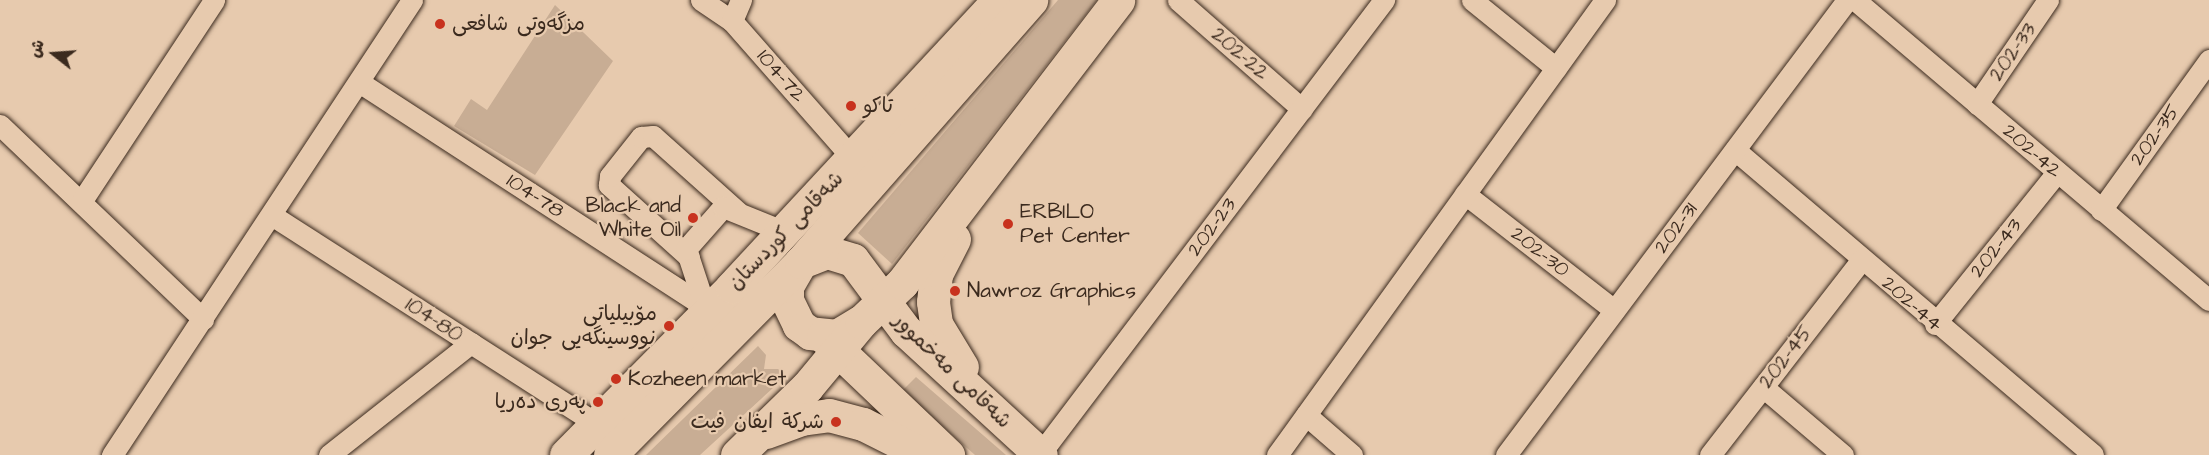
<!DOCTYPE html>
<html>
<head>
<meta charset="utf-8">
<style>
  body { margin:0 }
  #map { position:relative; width:2209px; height:455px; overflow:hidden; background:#e7caae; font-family:"Architects Daughter","Playpen Sans Arabic",sans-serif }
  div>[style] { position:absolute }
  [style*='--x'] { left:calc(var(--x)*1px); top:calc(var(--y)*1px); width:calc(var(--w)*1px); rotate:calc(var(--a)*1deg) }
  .green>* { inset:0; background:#c8ad94 }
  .roads { filter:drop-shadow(0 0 2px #3b2a1e) drop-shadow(0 0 2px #3b2a1e) }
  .minor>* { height:21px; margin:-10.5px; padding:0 10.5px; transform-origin:10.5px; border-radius:10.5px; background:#e7caae }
  .trunk>* { height:33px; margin:-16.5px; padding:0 16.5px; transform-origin:16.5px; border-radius:16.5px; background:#e7caae }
  .dots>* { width:16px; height:16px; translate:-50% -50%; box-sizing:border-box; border:3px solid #e7caae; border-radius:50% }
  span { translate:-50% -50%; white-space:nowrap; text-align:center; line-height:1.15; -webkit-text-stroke:4.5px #e7caae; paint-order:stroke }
  .poi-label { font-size:21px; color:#3b2a1e }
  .left { translate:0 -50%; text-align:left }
  .right { translate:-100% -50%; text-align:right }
  .street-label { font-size:21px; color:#3b2a1e }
  .north { position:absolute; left:24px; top:24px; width:60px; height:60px; -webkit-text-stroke:4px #e7caae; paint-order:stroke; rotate:287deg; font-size:16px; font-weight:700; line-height:24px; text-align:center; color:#3b2a1e }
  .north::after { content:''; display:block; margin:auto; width:21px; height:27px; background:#3b2a1e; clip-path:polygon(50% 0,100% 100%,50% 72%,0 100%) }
</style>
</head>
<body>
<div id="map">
  <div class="green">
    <i style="clip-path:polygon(1058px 0,1097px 0,892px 264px,858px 233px)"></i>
    <i style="clip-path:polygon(555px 5px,613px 61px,535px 175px,454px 126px,471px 99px,487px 110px)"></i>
    <i style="clip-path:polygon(758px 346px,766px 355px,764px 369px,778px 369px,786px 376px,700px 455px,646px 455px)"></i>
    <i style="clip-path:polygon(916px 377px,1006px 455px,975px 455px,902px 391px)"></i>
  </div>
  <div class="roads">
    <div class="minor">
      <i style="--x:701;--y:0;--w:37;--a:34"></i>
      <i style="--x:732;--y:21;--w:185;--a:48.7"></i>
      <i style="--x:1178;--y:0;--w:165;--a:41.3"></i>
      <i style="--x:1472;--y:0;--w:108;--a:39"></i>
      <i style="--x:1855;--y:0;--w:464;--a:40.3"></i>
      <i style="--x:732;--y:21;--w:23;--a:-67"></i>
      <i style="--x:359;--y:82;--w:401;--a:33"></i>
      <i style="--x:695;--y:300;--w:18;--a:49"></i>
      <i style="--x:1977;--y:104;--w:126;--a:-55.7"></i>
      <i style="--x:0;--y:125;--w:281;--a:43.7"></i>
      <i style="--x:1735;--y:150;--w:470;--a:40.4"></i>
      <i style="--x:1465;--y:194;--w:189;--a:37.9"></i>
      <i style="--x:81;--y:202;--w:242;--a:-56.6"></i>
      <i style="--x:2101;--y:210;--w:185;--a:-54.2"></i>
      <i style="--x:273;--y:216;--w:383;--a:32.7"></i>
      <i style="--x:689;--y:257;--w:108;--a:-138"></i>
      <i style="--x:609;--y:185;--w:9;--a:-84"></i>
      <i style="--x:610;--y:176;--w:50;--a:-51.5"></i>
      <i style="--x:641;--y:137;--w:12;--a:-5"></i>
      <i style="--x:653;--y:136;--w:114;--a:41.8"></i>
      <i style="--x:706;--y:310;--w:64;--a:-108.2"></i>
      <i style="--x:686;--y:249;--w:56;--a:-48.6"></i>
      <i style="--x:723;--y:207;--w:67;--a:22"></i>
      <i style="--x:1935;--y:324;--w:195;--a:-51.2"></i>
      <i style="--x:1763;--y:387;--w:105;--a:40.4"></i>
      <i style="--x:1306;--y:415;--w:61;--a:41"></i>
      <i style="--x:1040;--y:454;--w:570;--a:-52.85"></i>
      <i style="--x:112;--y:455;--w:545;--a:-56.6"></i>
      <i style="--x:329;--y:455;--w:181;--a:-38.3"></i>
      <i style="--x:1277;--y:455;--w:561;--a:-54.21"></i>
      <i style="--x:1506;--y:455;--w:569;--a:-53.15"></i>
      <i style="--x:1710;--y:455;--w:247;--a:-52.2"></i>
    </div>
    <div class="trunk">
      <i style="--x:954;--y:239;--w:39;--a:117"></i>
      <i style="--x:936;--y:274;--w:28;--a:96"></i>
      <i style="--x:933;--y:302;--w:22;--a:82"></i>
      <i style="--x:936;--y:324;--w:50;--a:58.8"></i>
      <i style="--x:860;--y:322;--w:27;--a:149"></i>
      <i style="--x:837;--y:336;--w:27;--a:-174"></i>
      <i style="--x:810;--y:333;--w:14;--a:-144"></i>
      <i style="--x:799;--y:325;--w:28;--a:-116"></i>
      <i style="--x:787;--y:300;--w:14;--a:-90"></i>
      <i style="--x:787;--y:286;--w:28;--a:-60"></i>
      <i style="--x:801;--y:262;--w:28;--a:-21"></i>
      <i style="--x:827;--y:252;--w:27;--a:17"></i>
      <i style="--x:853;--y:260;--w:89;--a:53.3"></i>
      <i style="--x:906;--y:331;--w:183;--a:42.6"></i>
      <i style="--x:823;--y:336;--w:173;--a:43.6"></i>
      <i style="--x:766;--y:432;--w:37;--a:-20"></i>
      <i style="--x:801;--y:419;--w:28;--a:-8"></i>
      <i style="--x:829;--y:415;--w:35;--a:15"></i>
      <i style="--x:863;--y:424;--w:69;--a:26.6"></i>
      <i style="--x:566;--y:455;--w:236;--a:-45.3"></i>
      <i style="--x:732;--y:287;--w:392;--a:-47.1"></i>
      <i style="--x:610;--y:455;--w:272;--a:-45.3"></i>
      <i style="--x:801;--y:262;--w:349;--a:-48.7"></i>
      <i style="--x:737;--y:455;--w:98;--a:-44.2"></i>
      <i style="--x:807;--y:387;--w:85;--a:-50.3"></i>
      <i style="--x:861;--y:322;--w:57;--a:-43.6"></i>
      <i style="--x:902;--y:283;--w:356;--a:-52.6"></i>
    </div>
  </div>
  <div class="dots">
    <i style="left:440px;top:24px;background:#c8321e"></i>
    <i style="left:851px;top:106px;background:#c8321e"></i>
    <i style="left:693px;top:218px;background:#c8321e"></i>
    <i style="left:1008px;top:224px;background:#c8321e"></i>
    <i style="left:955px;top:291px;background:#c8321e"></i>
    <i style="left:669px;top:326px;background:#c8321e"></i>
    <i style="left:616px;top:379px;background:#c8321e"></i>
    <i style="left:598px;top:402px;background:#c8321e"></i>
    <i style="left:836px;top:422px;background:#c8321e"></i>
  </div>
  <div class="poi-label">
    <span class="left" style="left:452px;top:24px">مزگەوتی شافعی</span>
    <span class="left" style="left:863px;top:106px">تاكو</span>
    <span class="right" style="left:681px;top:218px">Black and<br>White Oil</span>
    <span class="left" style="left:1020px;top:224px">ERBILO<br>Pet Center</span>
    <span class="left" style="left:967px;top:291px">Nawroz Graphics</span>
    <span class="right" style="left:657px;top:326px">مۆبیلیاتی<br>نووسینگەیی جوان</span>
    <span class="left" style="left:628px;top:379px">Kozheen market</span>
    <span class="right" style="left:586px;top:402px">پەری دەریا</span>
    <span class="right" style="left:824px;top:422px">شركة ايفان فيت</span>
  </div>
  <div class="street-label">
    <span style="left:2013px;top:52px;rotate:-55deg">202-33</span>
    <span style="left:1240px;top:54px;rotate:41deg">202-22</span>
    <span style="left:781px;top:76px;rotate:49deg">104-72</span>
    <span style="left:2155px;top:135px;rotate:-54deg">202-35</span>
    <span style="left:2032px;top:151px;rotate:41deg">202-42</span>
    <span style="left:535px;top:196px;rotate:33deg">104-78</span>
    <span style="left:1212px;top:227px;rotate:-53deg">202-23</span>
    <span style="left:1676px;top:228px;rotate:-53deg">202-31</span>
    <span style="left:786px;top:231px;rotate:-46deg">شەقامی کوردستان</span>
    <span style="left:1996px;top:248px;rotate:-51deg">202-43</span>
    <span style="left:1540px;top:252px;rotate:38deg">202-30</span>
    <span style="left:1912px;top:304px;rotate:41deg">202-44</span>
    <span style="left:434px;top:320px;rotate:33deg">104-80</span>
    <span style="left:1786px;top:357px;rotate:-52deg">202-45</span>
    <span style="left:952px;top:371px;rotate:44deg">شەقامی مەخموور</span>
  </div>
  <div class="north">ش</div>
</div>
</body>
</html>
